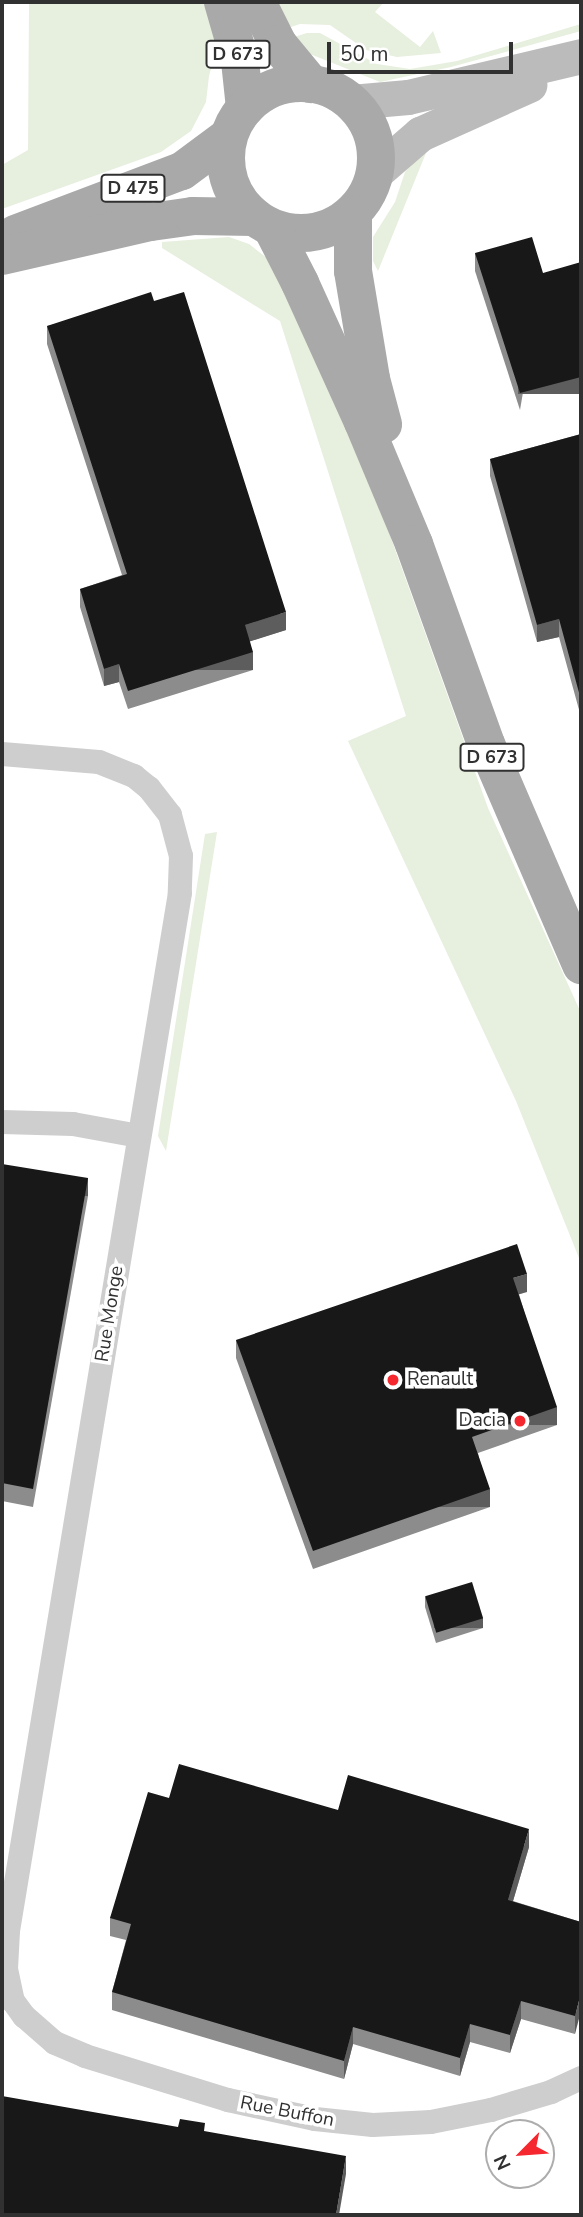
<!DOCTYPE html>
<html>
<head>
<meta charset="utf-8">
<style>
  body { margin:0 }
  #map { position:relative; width:583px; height:2217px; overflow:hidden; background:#fff; font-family:"Nunito Sans",sans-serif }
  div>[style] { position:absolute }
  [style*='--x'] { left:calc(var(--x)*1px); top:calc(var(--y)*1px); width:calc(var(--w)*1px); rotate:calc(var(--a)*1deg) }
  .green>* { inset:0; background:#e7efdf }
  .street>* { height:24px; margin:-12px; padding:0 12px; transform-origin:12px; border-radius:12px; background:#cecece }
  .secondary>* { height:35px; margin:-17.5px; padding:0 17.5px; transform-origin:17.5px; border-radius:17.5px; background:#bbb }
  .primary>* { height:38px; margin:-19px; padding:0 19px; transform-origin:19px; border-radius:19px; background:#a9a9a9 }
  .primary>.ring { margin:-19px; padding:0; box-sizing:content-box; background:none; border:38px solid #a9a9a9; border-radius:50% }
  .wall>* { inset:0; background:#8c8c8c }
  .shaded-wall>* { inset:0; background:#5d5d5d; transform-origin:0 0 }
  .building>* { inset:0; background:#181818; transform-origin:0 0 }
  .dots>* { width:19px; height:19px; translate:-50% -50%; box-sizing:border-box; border:4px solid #fff; border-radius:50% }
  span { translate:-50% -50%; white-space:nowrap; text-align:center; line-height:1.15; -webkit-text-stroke:7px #fff; paint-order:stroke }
  .shield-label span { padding:2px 5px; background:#fff; border:2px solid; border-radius:5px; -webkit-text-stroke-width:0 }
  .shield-label { font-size:18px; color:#313131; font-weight:700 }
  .street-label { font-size:19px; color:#313131 }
  .poi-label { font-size:19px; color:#313131 }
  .left { translate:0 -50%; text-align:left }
  .right { translate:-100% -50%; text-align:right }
  .frame { position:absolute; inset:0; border:4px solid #313131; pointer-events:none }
  .north { position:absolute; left:485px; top:2119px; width:70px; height:70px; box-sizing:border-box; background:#fff; border:2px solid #adadad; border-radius:50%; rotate:245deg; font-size:19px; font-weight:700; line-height:28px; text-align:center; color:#313131 }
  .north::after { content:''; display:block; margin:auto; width:24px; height:32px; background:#f4282e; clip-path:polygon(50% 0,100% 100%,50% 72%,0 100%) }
  .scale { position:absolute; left:327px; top:42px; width:186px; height:32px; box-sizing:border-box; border:4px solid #313131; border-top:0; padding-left:9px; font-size:21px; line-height:24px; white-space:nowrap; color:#313131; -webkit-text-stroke:5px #fff; paint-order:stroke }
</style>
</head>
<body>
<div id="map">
  <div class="green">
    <i style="clip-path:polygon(19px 2px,206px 2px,218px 41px,209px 76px,206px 102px,191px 131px,161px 152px,2px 209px,2px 165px,28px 150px,29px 4px)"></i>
    <i style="clip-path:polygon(267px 2px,384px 2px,375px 12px,420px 47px,433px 31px,441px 53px,397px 57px,366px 50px,330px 25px,300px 24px,291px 27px)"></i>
    <i style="clip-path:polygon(581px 24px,581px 31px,451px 67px,380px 82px,310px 54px,294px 37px,307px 33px,320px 33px,377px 64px,410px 69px,457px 61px)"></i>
    <i style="clip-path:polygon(426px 153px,378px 271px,373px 261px,373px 237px,395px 202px,405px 172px,419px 155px)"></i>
    <i style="clip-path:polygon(229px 237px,249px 244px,272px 262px,290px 299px,383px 516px,488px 808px,581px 1013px,581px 1263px,516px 1101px,348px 741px,406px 716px,280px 321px,162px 248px,162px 242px)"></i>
    <i style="clip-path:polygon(217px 832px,166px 1151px,158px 1136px,205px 834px)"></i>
  </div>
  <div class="street">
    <i style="--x:2;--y:754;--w:97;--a:4.7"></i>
    <i style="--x:99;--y:762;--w:38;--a:22"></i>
    <i style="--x:134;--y:776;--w:19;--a:39"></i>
    <i style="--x:149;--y:788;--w:34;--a:52"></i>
    <i style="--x:170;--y:815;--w:42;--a:75"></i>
    <i style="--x:181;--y:856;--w:37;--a:92"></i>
    <i style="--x:180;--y:893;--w:1052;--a:99.41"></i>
    <i style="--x:8;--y:1931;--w:38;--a:93"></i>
    <i style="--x:6;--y:1969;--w:33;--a:78"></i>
    <i style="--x:13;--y:2001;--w:19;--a:54"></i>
    <i style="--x:24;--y:2016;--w:41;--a:41.1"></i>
    <i style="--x:55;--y:2043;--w:33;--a:23"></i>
    <i style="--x:85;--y:2056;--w:150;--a:17.1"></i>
    <i style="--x:228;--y:2100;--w:89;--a:12.3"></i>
    <i style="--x:315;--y:2119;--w:58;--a:5.9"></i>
    <i style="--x:373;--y:2125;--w:58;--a:-3"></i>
    <i style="--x:431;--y:2122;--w:61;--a:-11.3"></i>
    <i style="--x:491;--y:2110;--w:63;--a:-16.7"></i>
    <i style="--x:551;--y:2092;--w:33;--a:-25"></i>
    <i style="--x:2;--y:1122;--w:71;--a:1.6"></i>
    <i style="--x:73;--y:1124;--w:67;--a:10.3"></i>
  </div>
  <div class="secondary">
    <i style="--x:351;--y:102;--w:57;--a:-5"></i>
    <i style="--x:408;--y:97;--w:178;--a:-13.3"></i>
    <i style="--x:375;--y:173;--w:60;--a:-40.9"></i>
    <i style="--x:420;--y:134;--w:120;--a:-24.2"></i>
  </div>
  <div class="primary">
    <i style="--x:223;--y:2;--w:61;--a:73.9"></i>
    <i style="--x:240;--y:61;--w:47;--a:83.9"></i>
    <i style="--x:257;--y:2;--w:47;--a:63.4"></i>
    <i style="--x:278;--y:44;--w:52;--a:50.5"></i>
    <i class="ring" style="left:226px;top:83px;width:112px;height:112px"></i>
    <i style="--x:353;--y:214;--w:57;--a:90"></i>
    <i style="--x:353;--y:271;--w:109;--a:80.5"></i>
    <i style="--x:371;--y:379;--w:47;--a:75.1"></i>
    <i style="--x:272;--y:228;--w:62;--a:63"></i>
    <i style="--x:300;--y:283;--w:153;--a:65.6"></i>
    <i style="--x:363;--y:422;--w:132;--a:67.3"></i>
    <i style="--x:414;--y:544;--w:213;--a:70.2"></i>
    <i style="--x:486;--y:744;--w:241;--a:66.7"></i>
    <i style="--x:15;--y:234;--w:178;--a:-20.7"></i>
    <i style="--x:182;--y:171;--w:57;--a:-36.5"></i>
    <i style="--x:2;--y:256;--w:153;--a:-12.9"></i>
    <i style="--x:151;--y:222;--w:42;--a:-8.1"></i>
    <i style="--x:193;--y:216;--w:61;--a:0.9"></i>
  </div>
  <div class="wall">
    <i style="clip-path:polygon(475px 253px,543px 273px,520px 410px,475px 271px)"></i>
    <i style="clip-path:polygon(154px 301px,286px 630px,250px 641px,253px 670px,128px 709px,119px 682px,104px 686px,80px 607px,80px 589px,122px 575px,47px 344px,47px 326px)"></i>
    <i style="clip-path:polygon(581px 434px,581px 717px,559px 637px,537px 642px,490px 476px,490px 459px)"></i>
    <i style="clip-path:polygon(2px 1164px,88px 1196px,33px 1507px,2px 1501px)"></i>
    <i style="clip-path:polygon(527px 1292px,519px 1294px,557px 1425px,478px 1453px,490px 1507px,313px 1569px,236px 1358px,236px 1340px)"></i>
    <i style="clip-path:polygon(425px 1597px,483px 1628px,436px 1643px,425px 1607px)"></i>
    <i style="clip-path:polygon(169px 1798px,338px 1810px,529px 1847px,513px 1901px,581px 1922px,575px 2034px,521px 2019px,510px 2053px,470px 2042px,460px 2076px,353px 2044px,344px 2079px,112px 2010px,112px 1992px,126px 1940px,110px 1936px,110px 1918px)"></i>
  </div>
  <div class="shaded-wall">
    <i style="left:581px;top:377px;width:17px;height:63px;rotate:90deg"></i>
    <i style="clip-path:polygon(286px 612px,286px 630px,245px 643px,245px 625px)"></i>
    <i style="clip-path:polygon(559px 619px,559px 637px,537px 642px,537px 625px)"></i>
    <i style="left:253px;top:652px;width:18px;height:131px;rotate:90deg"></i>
    <i style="clip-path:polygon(119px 664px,119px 682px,104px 686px,104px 669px)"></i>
    <i style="left:88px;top:1178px;width:18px;height:316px;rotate:90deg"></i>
    <i style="clip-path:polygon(527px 1274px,527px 1292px,513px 1296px,513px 1278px)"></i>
    <i style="left:557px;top:1407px;width:18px;height:90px;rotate:90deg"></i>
    <i style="left:490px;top:1489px;width:18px;height:188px;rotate:90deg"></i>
    <i style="left:483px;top:1618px;width:10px;height:49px;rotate:90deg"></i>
    <i style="clip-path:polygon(529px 1829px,529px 1847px,508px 1918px,508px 1900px)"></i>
    <i style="clip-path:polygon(581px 1993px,581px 2011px,575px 2034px,575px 2016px)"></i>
    <i style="clip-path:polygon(521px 2001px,521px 2019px,510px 2053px,510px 2035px)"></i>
    <i style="clip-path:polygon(470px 2024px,470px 2042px,460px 2076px,460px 2058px)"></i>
    <i style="clip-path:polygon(353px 2027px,353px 2044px,344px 2079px,344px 2061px)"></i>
    <i style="clip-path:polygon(346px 2156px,346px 2174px,339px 2215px,336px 2215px)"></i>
  </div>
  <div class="building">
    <i style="clip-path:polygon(532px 237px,543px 273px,581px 262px,581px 377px,520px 393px,475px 253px)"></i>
    <i style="clip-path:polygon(151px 292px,154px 301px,184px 292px,286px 612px,245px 625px,253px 652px,128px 691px,119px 664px,104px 669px,80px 589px,127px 574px,47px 326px)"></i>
    <i style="clip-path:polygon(581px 434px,581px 700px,559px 619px,537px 625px,490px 459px)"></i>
    <i style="clip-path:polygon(2px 1164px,88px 1178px,33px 1489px,2px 1483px)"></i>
    <i style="clip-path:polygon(517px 1244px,527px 1274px,513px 1278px,557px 1407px,472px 1437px,490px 1489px,313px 1551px,236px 1340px)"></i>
    <i style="left:472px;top:1582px;width:38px;height:49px;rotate:73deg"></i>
    <i style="clip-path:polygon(179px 1764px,338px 1810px,348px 1775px,529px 1829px,508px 1900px,581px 1922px,581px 1993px,575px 2016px,521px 2001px,510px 2035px,470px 2024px,460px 2058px,353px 2027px,344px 2061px,112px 1992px,131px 1924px,110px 1918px,148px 1792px,169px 1798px)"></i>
    <i style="clip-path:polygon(2px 2096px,178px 2127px,180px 2119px,205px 2123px,204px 2131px,346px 2156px,336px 2215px,2px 2215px)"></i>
  </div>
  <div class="dots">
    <i style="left:393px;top:1380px;background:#f4282e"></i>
    <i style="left:520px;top:1421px;background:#f4282e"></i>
  </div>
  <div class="shield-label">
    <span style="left:238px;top:54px">D 673</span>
    <span style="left:133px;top:188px">D 475</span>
    <span style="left:492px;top:757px">D 673</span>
  </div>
  <div class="street-label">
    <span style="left:110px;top:1314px;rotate:-81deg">Rue Monge</span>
    <span style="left:287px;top:2112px;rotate:11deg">Rue Buffon</span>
  </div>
  <div class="poi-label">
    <span class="left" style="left:407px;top:1380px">Renault</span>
    <span class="right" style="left:506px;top:1421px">Dacia</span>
  </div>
  <div class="frame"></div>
  <div class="north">N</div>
  <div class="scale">50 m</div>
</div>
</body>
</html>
